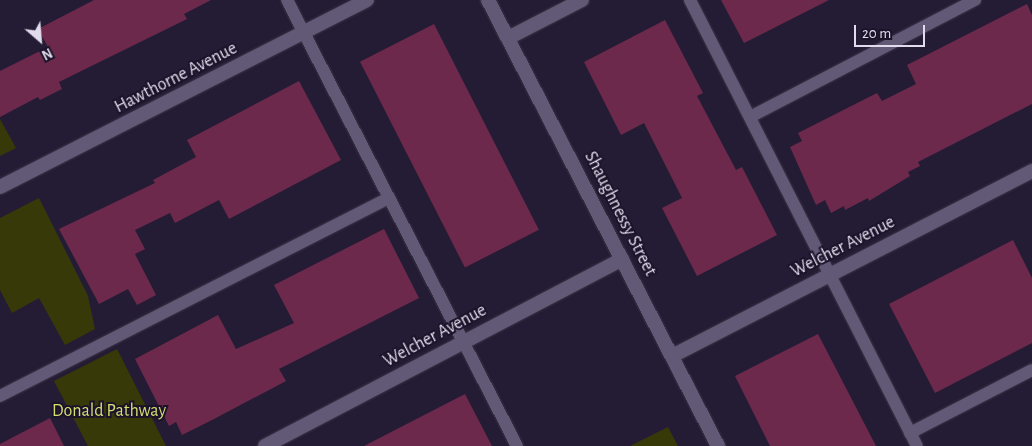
<!DOCTYPE html>
<html>
<head>
<meta charset="utf-8">
<style>
  body { margin:0 }
  #map { position:relative; width:1032px; height:446px; overflow:hidden; background:#241c34; font-family:"Alegreya Sans",sans-serif }
  div>[style] { position:absolute }
  [style*='--x'] { left:calc(var(--x)*1px); top:calc(var(--y)*1px); width:calc(var(--w)*1px); rotate:calc(var(--a)*1deg) }
  .green>* { inset:0; background:#373908 }
  .building>* { inset:0; background:#6c294b; transform-origin:0 0 }
  .roads { filter:drop-shadow(0 0 1px #3c3549) drop-shadow(0 0 1px #3c3549) }
  .service>* { height:12px; margin:-6px; padding:0 6px; transform-origin:6px; border-radius:6px; background:#615975 }
  .minor>* { height:14px; margin:-7px; padding:0 7px; transform-origin:7px; border-radius:7px; background:#615975 }
  .secondary>* { height:14px; margin:-7px; padding:0 7px; transform-origin:7px; border-radius:7px; background:#615975 }
  span { translate:-50% -50%; white-space:nowrap; text-align:center; line-height:1.15; -webkit-text-stroke:4px #1b132a; paint-order:stroke }
  .street-label { font-size:18px; color:#e1dced }
  .park-label { font-size:18px; color:#d7de70 }
  .north { position:absolute; left:15px; top:15px; width:50px; height:50px; -webkit-text-stroke:4px #1b132a; paint-order:stroke; rotate:153deg; font-size:14px; font-weight:700; line-height:20px; text-align:center; color:#e1dced }
  .north::after { content:''; display:block; margin:auto; width:18px; height:22px; background:#e1dced; clip-path:polygon(50% 0,100% 100%,50% 72%,0 100%) }
  .scale { position:absolute; left:854px; top:25px; width:71px; height:22px; box-sizing:border-box; border:2px solid #e1dced; border-top:0; padding-left:6px; font-size:15px; line-height:18px; white-space:nowrap; color:#e1dced; -webkit-text-stroke:4px #1b132a; paint-order:stroke }
</style>
</head>
<body>
<div id="map">
  <div class="green">
    <i style="clip-path:polygon(0 119px,16px 148px,0 156px)"></i>
    <i style="clip-path:polygon(39px 198px,88px 296px,95px 329px,65px 345px,39px 298px,12px 313px,0 290px,0 218px)"></i>
    <i style="clip-path:polygon(117px 349px,166px 446px,88px 446px,54px 381px)"></i>
    <i style="clip-path:polygon(668px 427px,678px 446px,630px 446px)"></i>
  </div>
  <div class="building">
    <i style="clip-path:polygon(94px 0,211px 0,184px 14px,187px 19px,59px 82px,62px 89px,40px 100px,38px 97px,0 117px,0 71px,48px 47px,38px 29px)"></i>
    <i style="clip-path:polygon(721px 0,829px 0,744px 43px)"></i>
    <i style="clip-path:polygon(1027px 4px,1032px 15px,1032px 104px,918px 162px,920px 166px,908px 172px,910px 176px,869px 201px,868px 198px,845px 210px,844px 206px,831px 213px,825px 200px,816px 205px,790px 147px,802px 141px,798px 133px,877px 93px,882px 101px,916px 84px,907px 65px)"></i>
    <i style="clip-path:polygon(665px 20px,703px 93px,697px 96px,736px 170px,742px 167px,777px 235px,697px 276px,662px 208px,682px 198px,644px 123px,621px 135px,584px 62px)"></i>
    <i style="left:434px;top:24px;width:231px;height:83px;rotate:63deg"></i>
    <i style="clip-path:polygon(299px 81px,341px 160px,229px 219px,219px 200px,175px 223px,170px 213px,135px 230px,145px 249px,135px 254px,156px 295px,137px 305px,128px 289px,99px 304px,59px 229px,155px 183px,153px 180px,196px 157px,187px 140px)"></i>
    <i style="clip-path:polygon(384px 229px,419px 298px,279px 369px,286px 381px,214px 419px,182px 435px,176px 422px,169px 426px,135px 359px,218px 315px,236px 349px,294px 323px,274px 285px)"></i>
    <i style="clip-path:polygon(1013px 240px,1032px 278px,1032px 343px,935px 393px,889px 304px)"></i>
    <i style="clip-path:polygon(818px 334px,876px 446px,770px 446px,735px 376px)"></i>
    <i style="clip-path:polygon(465px 394px,492px 446px,364px 446px)"></i>
    <i style="clip-path:polygon(50px 418px,64px 446px,0 446px,0 444px)"></i>
  </div>
  <div class="roads">
    <div class="service">
      <i style="--x:287;--y:0;--w:502;--a:62.72"></i>
      <i style="--x:690;--y:0;--w:500;--a:63.03"></i>
      <i style="--x:750;--y:117;--w:254;--a:-27.5"></i>
      <i style="--x:0;--y:396;--w:436;--a:-27"></i>
      <i style="--x:910;--y:433;--w:137;--a:-27.3"></i>
    </div>
    <div class="minor">
      <i style="--x:508;--y:38;--w:83;--a:-27.2"></i>
      <i style="--x:0;--y:187;--w:412;--a:-27"></i>
      <i style="--x:672;--y:356;--w:405;--a:-27.2"></i>
      <i style="--x:265;--y:446;--w:403;--a:-27.6"></i>
    </div>
    <div class="secondary">
      <i style="--x:488;--y:0;--w:502;--a:62.72"></i>
    </div>
  </div>
  <div class="street-label">
    <span style="left:176px;top:78px;rotate:-27deg">Hawthorne Avenue</span>
    <span style="left:620px;top:214px;rotate:63deg">Shaughnessy Street</span>
    <span style="left:843px;top:247px;rotate:-27deg">Welcher Avenue</span>
    <span style="left:435px;top:336px;rotate:-28deg">Welcher Avenue</span>
  </div>
  <div class="park-label">
    <span style="left:109px;top:411px">Donald Pathway</span>
  </div>
  <div class="north">N</div>
  <div class="scale">20 m</div>
</div>
</body>
</html>
